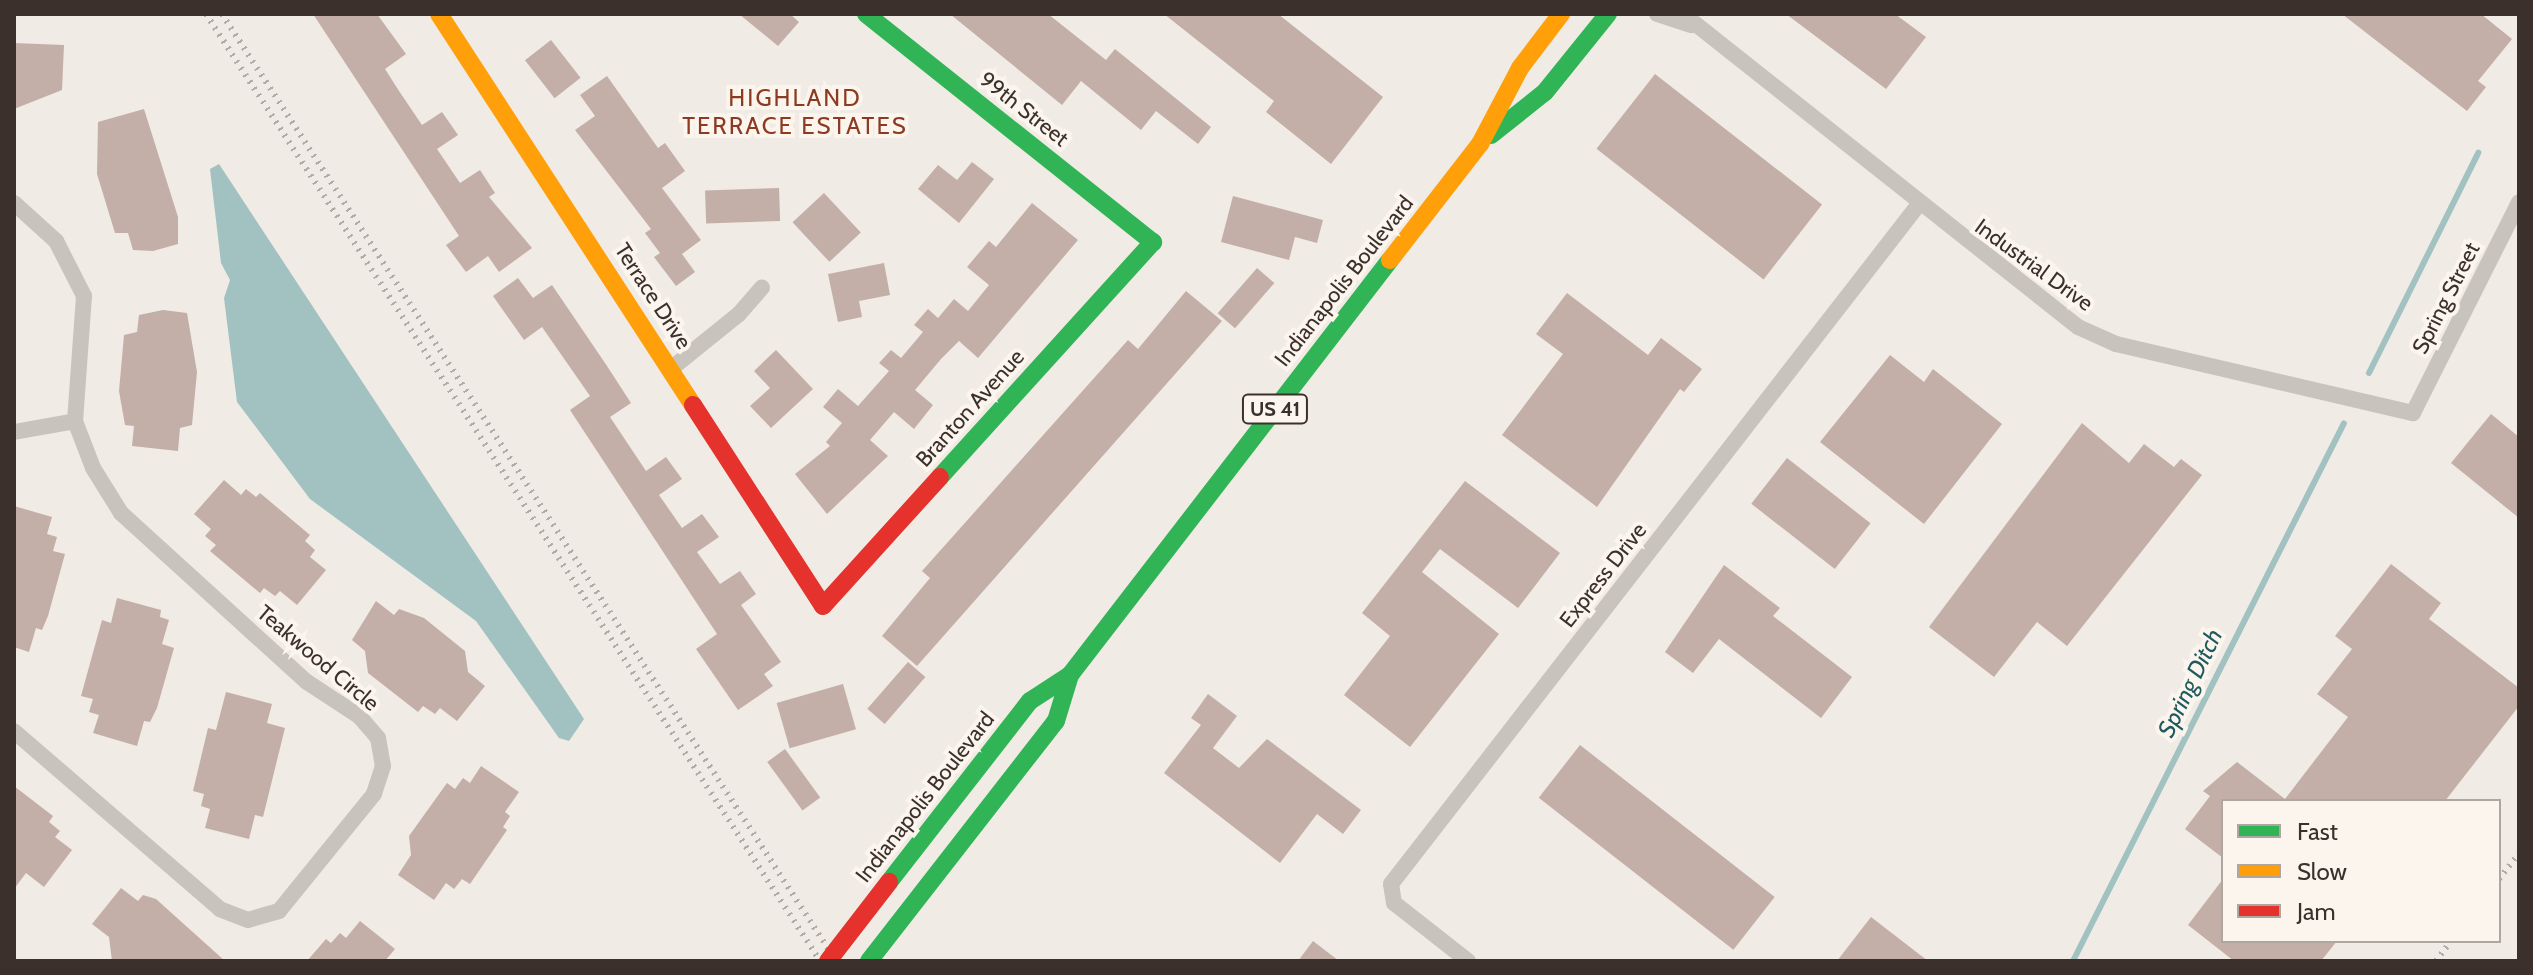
<!DOCTYPE html>
<html>
<head>
<meta charset="utf-8">
<style>
  body { margin:0 }
  #map { position:relative; width:2533px; height:975px; overflow:hidden; background:#f0ebe5; font-family:Cabin,sans-serif }
  div>[style] { position:absolute }
  [style*='--x'] { left:calc(var(--x)*1px); top:calc(var(--y)*1px); width:calc(var(--w)*1px); rotate:calc(var(--a)*1deg) }
  .water>* { inset:0; background:#a1c2c1 }
  .stream>* { height:6px; margin:-3px; padding:0 3px; transform-origin:3px; border-radius:3px; background:#a1c2c1 }
  .building>* { inset:0; background:#c3afa7; transform-origin:0 0 }
  .street>* { height:16px; margin:-8px; padding:0 8px; transform-origin:8px; border-radius:8px; background:#c9c3be }
  .fast>* { height:18px; margin:-9px; padding:0 9px; transform-origin:9px; border-radius:9px; background:#30b455 }
  .slow>* { height:18px; margin:-9px; padding:0 9px; transform-origin:9px; border-radius:9px; background:#ff9f0a }
  .jam>* { height:18px; margin:-9px; padding:0 9px; transform-origin:9px; border-radius:9px; background:#e5322d }
  .rail>* { height:6px; margin-top:-3px; transform-origin:0; background:repeating-linear-gradient(90deg,#b1aca8 0 2px,transparent 0 8px) }
  .jam-bridge>* { height:18px; margin:-9px; padding:0 9px; transform-origin:9px; border-radius:9px; background:#e5322d }
  span { translate:-50% -50%; white-space:nowrap; text-align:center; line-height:1.15; -webkit-text-stroke:8px #fbf5ee; paint-order:stroke }
  .shield-label span { padding:2px 6px; background:#fbf5ee; border:2px solid; border-radius:6px; -webkit-text-stroke-width:0 }
  .shield-label { font-size:20px; color:#3b302b; font-weight:700 }
  .street-label { font-size:22px; color:#3b302b }
  .neighbourhood-label { font-size:24px; color:#8c3b22; letter-spacing:2px }
  .water-label { font-size:24px; color:#1f5a5e; font-style:italic }
  .frame { position:absolute; inset:0; border:16px solid #3b302b; pointer-events:none }
  .legend { position:absolute; left:2221px; top:799px; width:280px; height:144px; box-sizing:border-box; background:#fbf5ee; border:2px solid #aea6a0; margin:0; padding:10px 14px; list-style:none; font-size:24px; color:#3b302b }
  .legend li { display:flex; align-items:center; gap:16px; height:40px }
  .legend b { width:40px; border:2px solid #aea6a0 }
</style>
</head>
<body>
<div id="map">
  <div class="water">
    <i style="clip-path:polygon(219px 164px,584px 719px,569px 741px,559px 738px,476px 621px,310px 499px,237px 402px,224px 298px,230px 280px,221px 263px,210px 169px)"></i>
  </div>
  <div class="stream">
    <i style="--x:2369;--y:373;--w:246;--a:-63.6"></i>
    <i style="--x:2073;--y:961;--w:602;--a:-63.26"></i>
  </div>
  <div class="building">
    <i style="clip-path:polygon(313px 14px,377px 14px,406px 54px,385px 69px,399px 91px,422px 125px,442px 112px,458px 135px,437px 149px,460px 183px,480px 170px,495px 193px,489px 197px,532px 248px,499px 272px,488px 256px,466px 272px,446px 245px,459px 236px)"></i>
    <i style="clip-path:polygon(739px 14px,790px 14px,799px 22px,778px 46px)"></i>
    <i style="clip-path:polygon(950px 14px,1048px 14px,1106px 60px,1115px 49px,1211px 127px,1198px 144px,1156px 111px,1141px 130px,1081px 81px,1062px 105px)"></i>
    <i style="clip-path:polygon(1164px 14px,1278px 14px,1383px 97px,1331px 164px,1266px 112px,1274px 101px)"></i>
    <i style="clip-path:polygon(1786px 14px,1895px 14px,1926px 37px,1886px 89px)"></i>
    <i style="clip-path:polygon(2342px 14px,2481px 14px,2512px 39px,2478px 81px,2486px 87px,2467px 111px)"></i>
    <i style="left:551px;top:40px;width:48px;height:33px;rotate:52deg"></i>
    <i style="clip-path:polygon(14px 43px,64px 45px,62px 90px,14px 109px)"></i>
    <i style="left:1655px;top:74px;width:212px;height:95px;rotate:38deg"></i>
    <i style="clip-path:polygon(607px 76px,658px 148px,665px 143px,685px 171px,662px 188px,701px 240px,682px 254px,695px 272px,676px 286px,654px 257px,660px 253px,645px 233px,651px 229px,575px 130px,595px 116px,580px 95px)"></i>
    <i style="clip-path:polygon(144px 109px,178px 217px,178px 244px,153px 251px,133px 250px,128px 233px,115px 233px,97px 174px,98px 122px)"></i>
    <i style="clip-path:polygon(972px 162px,994px 179px,959px 223px,918px 189px,938px 165px,957px 180px)"></i>
    <i style="left:779px;top:188px;width:33px;height:74px;rotate:88deg"></i>
    <i style="left:824px;top:193px;width:54px;height:43px;rotate:47deg"></i>
    <i style="clip-path:polygon(1233px 196px,1323px 220px,1317px 243px,1295px 237px,1289px 260px,1221px 242px)"></i>
    <i style="clip-path:polygon(1032px 203px,1078px 240px,978px 358px,959px 341px,941px 359px,915px 390px,933px 405px,914px 429px,894px 412px,870px 440px,888px 456px,827px 514px,795px 474px,830px 446px,826px 442px,842px 423px,823px 407px,838px 389px,858px 406px,889px 371px,879px 363px,891px 350px,901px 358px,923px 332px,914px 325px,928px 309px,938px 318px,954px 299px,968px 311px,989px 285px,967px 267px,989px 241px,996px 247px)"></i>
    <i style="clip-path:polygon(884px 263px,890px 295px,859px 301px,862px 317px,838px 322px,828px 274px)"></i>
    <i style="left:1257px;top:268px;width:23px;height:60px;rotate:41deg"></i>
    <i style="clip-path:polygon(518px 278px,533px 298px,552px 285px,605px 363px,631px 403px,610px 417px,646px 471px,666px 457px,682px 479px,659px 495px,682px 528px,702px 514px,719px 537px,697px 552px,720px 584px,740px 571px,756px 594px,741px 605px,781px 662px,764px 674px,773px 686px,738px 710px,696px 649px,717px 634px,570px 410px,590px 396px,542px 327px,524px 340px,493px 296px)"></i>
    <i style="clip-path:polygon(1186px 291px,1222px 321px,917px 666px,882px 636px,930px 578px,922px 571px,1128px 340px,1138px 349px)"></i>
    <i style="clip-path:polygon(1567px 293px,1648px 355px,1661px 338px,1702px 369px,1684px 392px,1680px 389px,1597px 507px,1502px 435px,1563px 354px,1536px 334px)"></i>
    <i style="clip-path:polygon(163px 310px,187px 313px,197px 372px,192px 425px,180px 428px,178px 451px,132px 446px,134px 426px,125px 425px,119px 391px,124px 335px,137px 332px,139px 315px)"></i>
    <i style="clip-path:polygon(776px 350px,813px 389px,771px 428px,750px 406px,770px 388px,754px 371px)"></i>
    <i style="clip-path:polygon(1890px 355px,1924px 382px,1933px 369px,2002px 424px,1924px 524px,1820px 442px)"></i>
    <i style="clip-path:polygon(2491px 414px,2519px 437px,2519px 518px,2451px 463px)"></i>
    <i style="clip-path:polygon(2082px 423px,2129px 463px,2144px 444px,2174px 467px,2181px 459px,2202px 475px,2067px 646px,2037px 622px,1994px 677px,1929px 627px)"></i>
    <i style="left:1787px;top:458px;width:106px;height:58px;rotate:38deg"></i>
    <i style="clip-path:polygon(224px 480px,241px 495px,246px 489px,256px 497px,260px 493px,310px 535px,305px 541px,315px 550px,310px 557px,326px 570px,297px 605px,280px 591px,275px 596px,264px 588px,260px 593px,210px 551px,216px 545px,205px 536px,211px 529px,194px 514px)"></i>
    <i style="clip-path:polygon(1465px 481px,1560px 553px,1518px 608px,1440px 549px,1422px 572px,1499px 634px,1410px 747px,1344px 695px,1390px 636px,1362px 613px)"></i>
    <i style="clip-path:polygon(14px 506px,52px 517px,47px 534px,57px 537px,53px 551px,65px 554px,48px 616px,42px 630px,36px 628px,29px 652px,14px 647px)"></i>
    <i style="clip-path:polygon(2391px 564px,2441px 603px,2429px 619px,2519px 688px,2519px 706px,2445px 801px,2223px 801px,2223px 858px,2185px 829px,2210px 796px,2203px 791px,2237px 762px,2285px 799px,2348px 717px,2317px 694px,2352px 649px,2335px 636px)"></i>
    <i style="clip-path:polygon(1724px 565px,1780px 608px,1773px 616px,1852px 677px,1821px 718px,1719px 639px,1693px 673px,1665px 652px)"></i>
    <i style="clip-path:polygon(117px 598px,161px 610px,160px 617px,169px 620px,162px 644px,174px 648px,157px 708px,150px 722px,144px 721px,137px 746px,93px 733px,99px 715px,89px 712px,93px 699px,81px 696px,102px 620px,111px 623px)"></i>
    <i style="clip-path:polygon(376px 601px,394px 615px,399px 609px,424px 618px,465px 651px,468px 672px,485px 686px,457px 721px,440px 708px,435px 714px,423px 706px,418px 712px,368px 673px,365px 651px,352px 640px)"></i>
    <i style="left:908px;top:662px;width:23px;height:62px;rotate:41deg"></i>
    <i style="left:843px;top:684px;width:47px;height:69px;rotate:74deg"></i>
    <i style="clip-path:polygon(226px 692px,272px 704px,267px 723px,285px 728px,263px 817px,255px 815px,249px 839px,205px 828px,210px 809px,201px 806px,204px 794px,193px 791px,208px 728px,216px 730px)"></i>
    <i style="clip-path:polygon(1208px 694px,1237px 716px,1213px 748px,1239px 768px,1267px 739px,1361px 810px,1343px 834px,1317px 814px,1280px 863px,1164px 773px,1201px 725px,1191px 718px)"></i>
    <i style="left:1580px;top:745px;width:247px;height:67px;rotate:38deg"></i>
    <i style="left:785px;top:749px;width:60px;height:22px;rotate:54deg"></i>
    <i style="clip-path:polygon(481px 766px,519px 792px,505px 812px,510px 816px,503px 827px,507px 830px,470px 884px,462px 879px,454px 889px,446px 883px,434px 900px,398px 875px,411px 855px,409px 836px,447px 783px,455px 789px,463px 778px,470px 783px)"></i>
    <i style="clip-path:polygon(14px 786px,53px 816px,49px 822px,60px 831px,55px 837px,72px 850px,44px 887px,26px 873px,14px 889px)"></i>
    <i style="clip-path:polygon(2223px 879px,2223px 941px,2337px 941px,2321px 961px,2234px 961px,2188px 925px)"></i>
    <i style="clip-path:polygon(121px 888px,138px 901px,143px 895px,156px 899px,225px 961px,112px 961px,109px 937px,92px 924px)"></i>
    <i style="clip-path:polygon(1871px 917px,1928px 961px,1837px 961px)"></i>
    <i style="clip-path:polygon(360px 921px,395px 949px,385px 961px,307px 961px,326px 939px,331px 943px,340px 933px,346px 938px)"></i>
    <i style="clip-path:polygon(1313px 941px,1339px 961px,1298px 961px)"></i>
  </div>
  <div class="street">
    <i style="--x:1657;--y:14;--w:36;--a:18"></i>
    <i style="--x:1683;--y:14;--w:504;--a:38.39"></i>
    <i style="--x:2078;--y:327;--w:42;--a:24.1"></i>
    <i style="--x:2116;--y:344;--w:305;--a:13.1"></i>
    <i style="--x:2413;--y:413;--w:236;--a:-63.3"></i>
    <i style="--x:14;--y:203;--w:57;--a:42.1"></i>
    <i style="--x:56;--y:241;--w:62;--a:63"></i>
    <i style="--x:84;--y:296;--w:125;--a:94.1"></i>
    <i style="--x:75;--y:421;--w:50;--a:69"></i>
    <i style="--x:93;--y:468;--w:53;--a:58.1"></i>
    <i style="--x:121;--y:513;--w:251;--a:42.3"></i>
    <i style="--x:307;--y:682;--w:62;--a:33.2"></i>
    <i style="--x:359;--y:716;--w:29;--a:49"></i>
    <i style="--x:378;--y:738;--w:28;--a:80"></i>
    <i style="--x:383;--y:766;--w:29;--a:108"></i>
    <i style="--x:374;--y:794;--w:151;--a:129.1"></i>
    <i style="--x:279;--y:911;--w:32;--a:164"></i>
    <i style="--x:248;--y:920;--w:30;--a:-159"></i>
    <i style="--x:220;--y:909;--w:272;--a:-139.2"></i>
    <i style="--x:672;--y:368;--w:86;--a:-38.9"></i>
    <i style="--x:739;--y:314;--w:35;--a:-49"></i>
    <i style="--x:14;--y:432;--w:62;--a:-10.2"></i>
    <i style="--x:1468;--y:961;--w:94;--a:-141.9"></i>
    <i style="--x:1394;--y:903;--w:19;--a:-99"></i>
    <i style="--x:1391;--y:884;--w:861;--a:-52.17"></i>
  </div>
  <div class="fast">
    <i style="--x:866;--y:14;--w:367;--a:38.5"></i>
    <i style="--x:1153;--y:242;--w:317;--a:132.2"></i>
    <i style="--x:1491;--y:135;--w:69;--a:-38.5"></i>
    <i style="--x:1545;--y:92;--w:100;--a:-51.1"></i>
    <i style="--x:889;--y:882;--w:229;--a:-52.1"></i>
    <i style="--x:1030;--y:701;--w:48;--a:-33"></i>
    <i style="--x:1070;--y:675;--w:524;--a:-52.36"></i>
    <i style="--x:869;--y:961;--w:304;--a:-52.1"></i>
    <i style="--x:1056;--y:721;--w:48;--a:-73.1"></i>
  </div>
  <div class="slow">
    <i style="--x:439;--y:14;--w:466;--a:57"></i>
    <i style="--x:1390;--y:260;--w:147;--a:-52.2"></i>
    <i style="--x:1480;--y:144;--w:86;--a:-62.2"></i>
    <i style="--x:1520;--y:68;--w:68;--a:-52.8"></i>
  </div>
  <div class="jam">
    <i style="--x:693;--y:405;--w:239;--a:57.1"></i>
    <i style="--x:823;--y:606;--w:174;--a:-47.8"></i>
  </div>
  <div class="rail">
    <i style="--x:206;--y:14;--w:1129;--a:57.04"></i>
    <i style="--x:222;--y:14;--w:1129;--a:57.04"></i>
    <i style="--x:2499;--y:879;--w:33;--a:-52"></i>
    <i style="--x:2436;--y:961;--w:25;--a:-53"></i>
  </div>
  <div class="jam-bridge">
    <i style="--x:828;--y:961;--w:100;--a:-52.3"></i>
  </div>
  <div class="shield-label">
    <span style="left:1275px;top:409px">US 41</span>
  </div>
  <div class="street-label">
    <span style="left:1024px;top:109px;rotate:38deg">99th Street</span>
    <span style="left:2034px;top:265px;rotate:36deg">Industrial Drive</span>
    <span style="left:1344px;top:281px;rotate:-52deg">Indianapolis Boulevard</span>
    <span style="left:653px;top:296px;rotate:57deg">Terrace Drive</span>
    <span style="left:2446px;top:298px;rotate:-63deg">Spring Street</span>
    <span style="left:970px;top:408px;rotate:-48deg">Branton Avenue</span>
    <span style="left:1603px;top:575px;rotate:-52deg">Express Drive</span>
    <span style="left:318px;top:658px;rotate:40deg">Teakwood Circle</span>
    <span style="left:925px;top:797px;rotate:-52deg">Indianapolis Boulevard</span>
  </div>
  <div class="neighbourhood-label">
    <span style="left:795px;top:112px">HIGHLAND<br>TERRACE ESTATES</span>
  </div>
  <div class="water-label">
    <span style="left:2190px;top:683px;rotate:-64deg">Spring Ditch</span>
  </div>
  <div class="frame"></div>
  <ul class="legend">
  <li><b style="height:10px;background:#30b455"></b>Fast</li>
  <li><b style="height:10px;background:#ff9f0a"></b>Slow</li>
  <li><b style="height:10px;background:#e5322d"></b>Jam</li>
  </ul>
</div>
</body>
</html>
